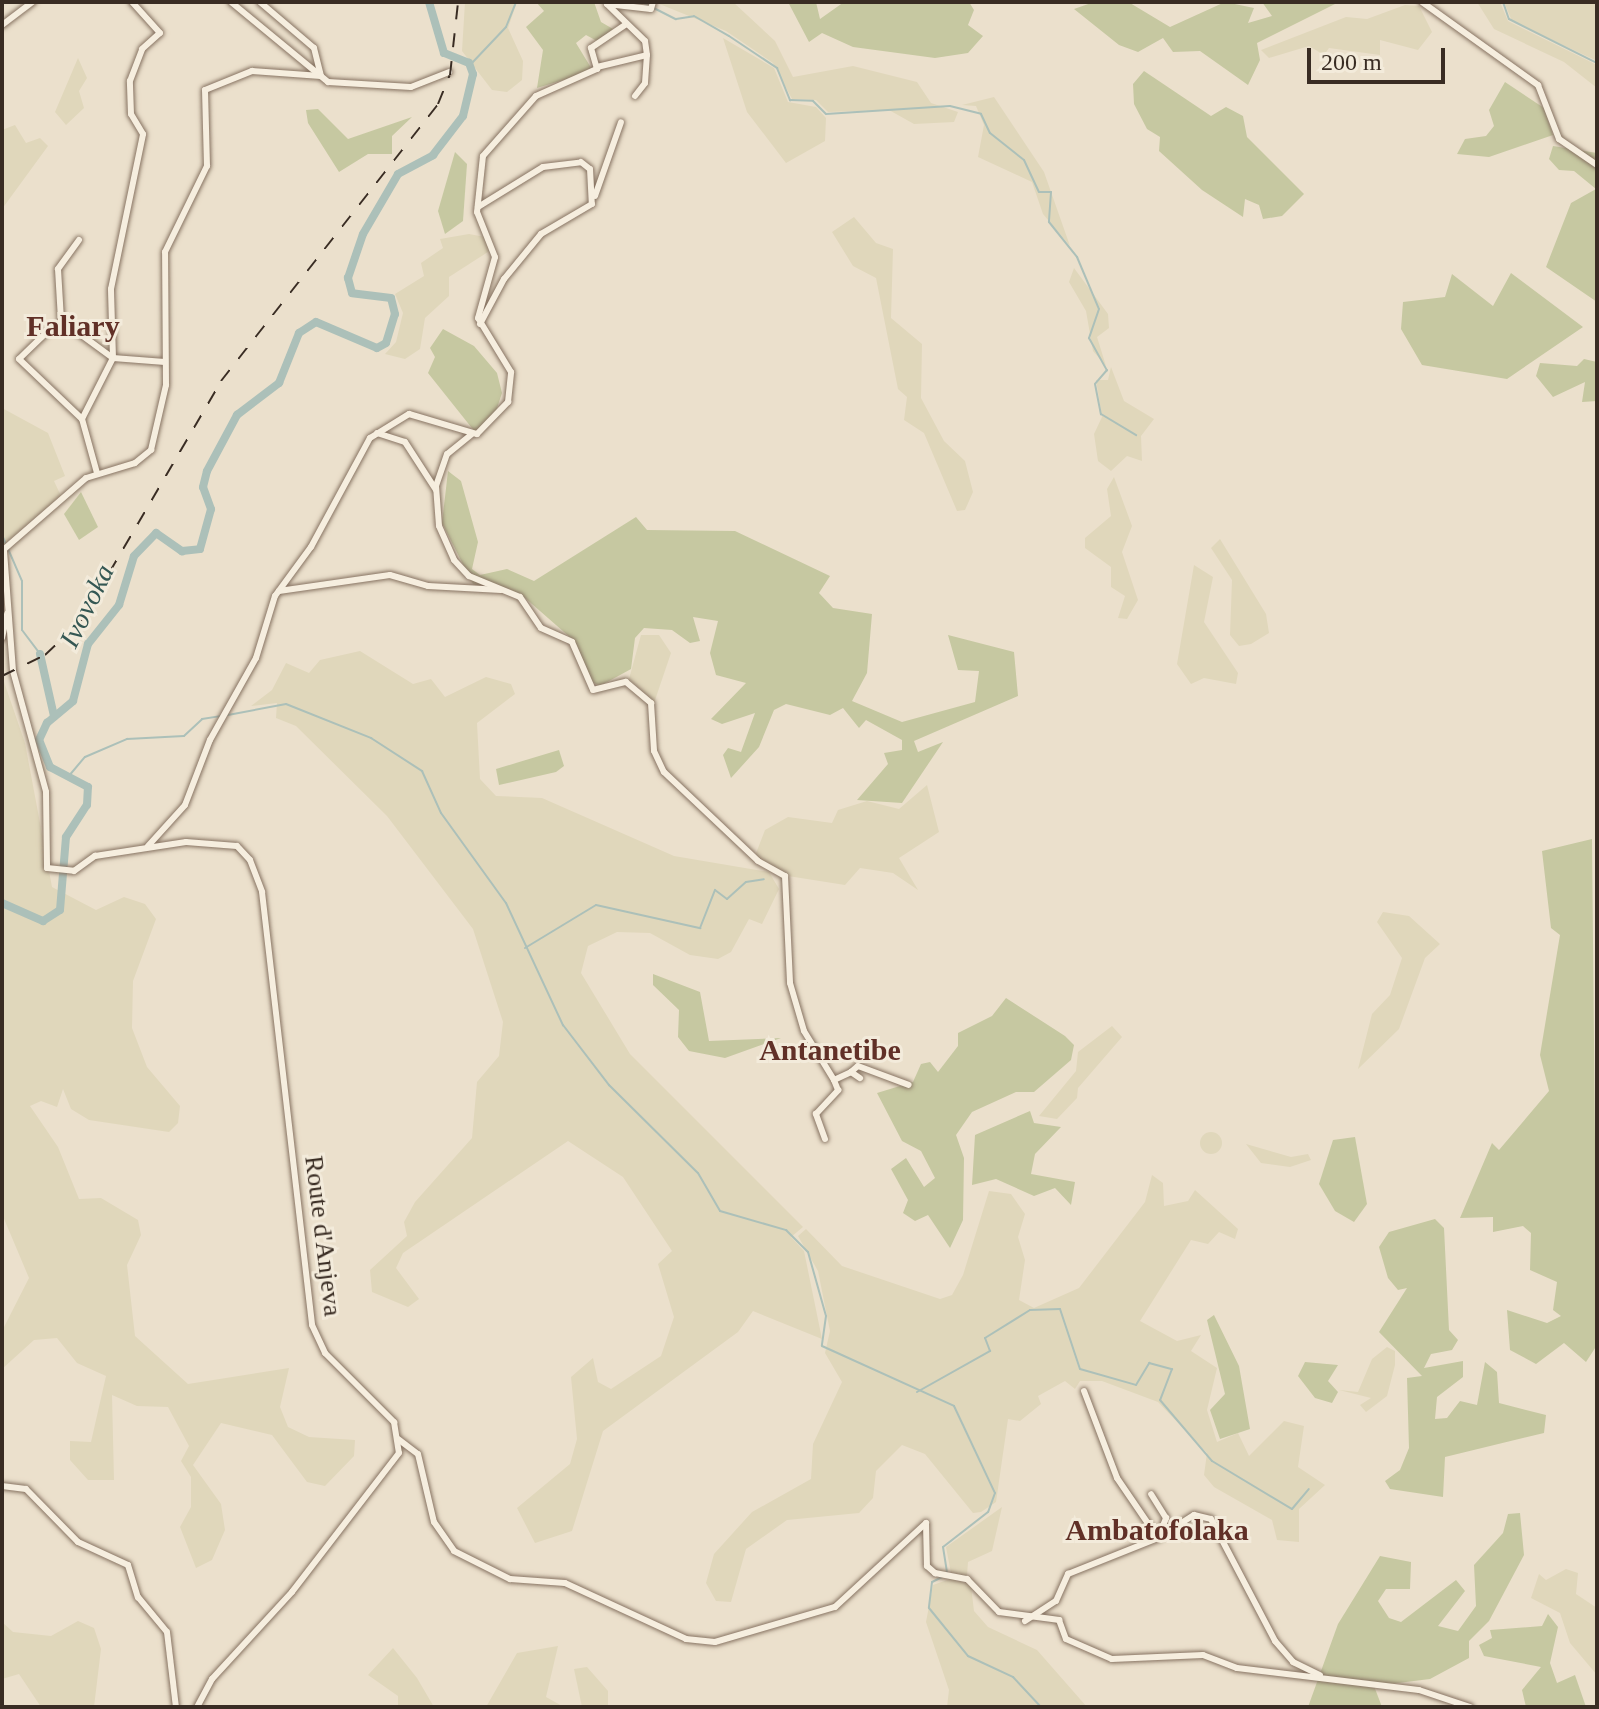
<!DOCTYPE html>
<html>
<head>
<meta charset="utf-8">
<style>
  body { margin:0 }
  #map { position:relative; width:1599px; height:1709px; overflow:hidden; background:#ebe0cc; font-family:Georgia,serif }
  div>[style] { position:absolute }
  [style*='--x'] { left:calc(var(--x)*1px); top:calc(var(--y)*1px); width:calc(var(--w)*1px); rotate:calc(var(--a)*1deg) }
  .farmland>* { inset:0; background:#e0d7bb }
  .round { border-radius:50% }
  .green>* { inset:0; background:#c6c8a1 }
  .stream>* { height:2px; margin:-1px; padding:0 1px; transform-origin:1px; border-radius:1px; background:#acc0b9 }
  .river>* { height:8px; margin:-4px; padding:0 4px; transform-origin:4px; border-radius:4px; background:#acc0b9 }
  .roads { filter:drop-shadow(0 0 2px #877362) drop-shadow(0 0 2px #877362) }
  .minor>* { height:6px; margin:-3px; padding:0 3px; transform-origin:3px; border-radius:3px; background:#f6eedf }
  .rail>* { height:2px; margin-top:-1px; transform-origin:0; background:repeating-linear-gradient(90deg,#392c23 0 14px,transparent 0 28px) }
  span { translate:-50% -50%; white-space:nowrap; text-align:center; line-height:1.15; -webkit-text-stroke:6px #f3ebdb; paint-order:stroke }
  .street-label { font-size:26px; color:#392c23 }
  .water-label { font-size:28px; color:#345753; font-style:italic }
  .quarter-label { font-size:30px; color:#613027; font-weight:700 }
  .frame { position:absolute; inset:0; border:4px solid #392c23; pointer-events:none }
  .scale { position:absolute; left:1307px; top:48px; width:138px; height:36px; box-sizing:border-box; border:4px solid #392c23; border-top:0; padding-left:10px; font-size:24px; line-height:28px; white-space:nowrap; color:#392c23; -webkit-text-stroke:6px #f3ebdb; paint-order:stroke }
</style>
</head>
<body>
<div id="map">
  <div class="farmland">
    <i style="clip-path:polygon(465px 2px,517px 2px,508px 28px,523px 61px,522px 80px,507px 92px,492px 90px,462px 51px)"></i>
    <i style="clip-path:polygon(733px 2px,775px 41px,793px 77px,853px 66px,917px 82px,931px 103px,958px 112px,954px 122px,914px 124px,889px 110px,828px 112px,816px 100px,792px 99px,773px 63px,726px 31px,657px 3px)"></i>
    <i style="clip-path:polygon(1477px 2px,1500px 2px,1508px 21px,1597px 65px,1597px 88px,1564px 62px,1494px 29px)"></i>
    <i style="clip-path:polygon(1504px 2px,1597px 2px,1597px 61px,1512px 21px)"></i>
    <i style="clip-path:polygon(1405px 5px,1419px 6px,1432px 32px,1418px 50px,1380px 40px,1380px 55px,1329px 48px,1324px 55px,1309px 46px,1269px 58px,1261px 50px,1346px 17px,1367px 19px)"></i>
    <i style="clip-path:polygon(723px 38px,774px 68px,788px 102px,816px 107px,826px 118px,825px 141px,786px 163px,747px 112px)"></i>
    <i style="clip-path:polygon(78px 58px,87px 78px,79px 91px,84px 108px,66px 125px,55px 112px)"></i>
    <i style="clip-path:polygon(994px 97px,1044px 172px,1070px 246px,1043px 214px,1032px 182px,978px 157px,984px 125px,976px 106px,962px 105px)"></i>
    <i style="clip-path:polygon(15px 125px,26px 143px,40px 138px,48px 146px,2px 209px,2px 130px)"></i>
    <i style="clip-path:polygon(854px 217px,876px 243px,893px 249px,891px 318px,922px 344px,921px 398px,944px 441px,965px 461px,973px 492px,965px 510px,957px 511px,924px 433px,904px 420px,907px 397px,898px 389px,876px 278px,853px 266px,832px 232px)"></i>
    <i style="clip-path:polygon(469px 234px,485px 237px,491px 250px,449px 277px,449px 296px,425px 318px,420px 349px,405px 359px,385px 354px,396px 342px,403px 313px,395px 294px,424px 276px,421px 263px,443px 248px,440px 239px)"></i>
    <i style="clip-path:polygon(1074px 268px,1108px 314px,1109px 328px,1097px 337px,1106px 366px,1093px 351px,1086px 311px,1069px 282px)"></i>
    <i style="clip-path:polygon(1111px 367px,1124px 401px,1154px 419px,1141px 436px,1142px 461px,1127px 456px,1111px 471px,1098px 461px,1094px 434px,1102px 417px,1096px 380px,1108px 380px)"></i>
    <i style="clip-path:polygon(2px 408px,48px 433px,65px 476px,54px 481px,61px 496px,3px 545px)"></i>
    <i style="clip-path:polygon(1114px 477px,1132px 526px,1122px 552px,1138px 600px,1127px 619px,1118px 618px,1125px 596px,1111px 587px,1111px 567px,1085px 548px,1085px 538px,1111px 516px,1107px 489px)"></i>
    <i style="clip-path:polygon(1220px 539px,1266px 614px,1269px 633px,1251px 644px,1239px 646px,1230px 635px,1232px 580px,1211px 548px)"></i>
    <i style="clip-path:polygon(1194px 565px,1213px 577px,1204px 622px,1238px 673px,1236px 684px,1204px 678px,1191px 684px,1177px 664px)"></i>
    <i style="clip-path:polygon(641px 635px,659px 635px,671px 653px,654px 703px,629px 679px)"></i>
    <i style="clip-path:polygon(360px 651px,413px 684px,431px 679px,445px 697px,486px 677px,511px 684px,515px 694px,477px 723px,480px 779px,496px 796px,542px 798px,674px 856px,769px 872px,779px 889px,762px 924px,749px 919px,731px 952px,718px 959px,690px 955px,650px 933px,617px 932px,588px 946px,581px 973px,630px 1054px,803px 1227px,791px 1237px,804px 1251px,822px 1339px,753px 1311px,738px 1332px,603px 1431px,572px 1531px,535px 1543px,517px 1508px,570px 1464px,577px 1439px,571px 1377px,593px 1358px,598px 1382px,611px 1389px,661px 1356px,674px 1317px,658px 1264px,672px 1251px,623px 1177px,568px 1141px,403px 1253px,396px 1268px,419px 1299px,408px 1307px,372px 1292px,370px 1270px,407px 1236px,404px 1222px,415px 1202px,472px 1138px,477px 1082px,499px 1056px,503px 1022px,473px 929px,387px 816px,296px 726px,276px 718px,277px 703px,251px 706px,272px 690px,286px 663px,309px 673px,320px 660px)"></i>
    <i style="clip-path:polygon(2px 676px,25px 743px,52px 887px,96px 910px,124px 897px,145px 904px,156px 919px,133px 981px,132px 1028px,147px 1067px,180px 1106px,178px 1123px,169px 1132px,89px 1120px,71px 1109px,63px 1089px,57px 1107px,41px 1101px,30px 1106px,58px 1147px,79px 1199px,101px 1198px,138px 1220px,141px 1235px,127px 1265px,135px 1336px,188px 1384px,289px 1368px,280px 1407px,288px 1427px,309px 1437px,355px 1440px,354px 1456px,325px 1486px,307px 1482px,272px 1435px,221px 1423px,193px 1465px,221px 1504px,225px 1530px,212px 1560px,196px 1568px,180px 1527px,191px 1507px,191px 1477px,181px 1461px,189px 1446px,168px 1407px,137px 1406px,112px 1395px,114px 1480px,88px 1480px,70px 1460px,70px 1441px,91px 1442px,106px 1376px,77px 1363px,57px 1338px,34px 1340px,2px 1369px,2px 1331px,29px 1278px,2px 1214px)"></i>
    <i style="clip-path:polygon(927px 785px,939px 832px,899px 858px,918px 890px,893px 873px,860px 868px,845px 885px,788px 876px,755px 856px,765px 830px,788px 817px,832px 823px,838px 810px,867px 801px,899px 809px)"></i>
    <i style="clip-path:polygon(1383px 912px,1409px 916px,1440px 944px,1425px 958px,1399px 1029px,1358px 1069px,1372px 1014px,1390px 995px,1402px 958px,1377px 922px)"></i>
    <i style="clip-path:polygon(1112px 1026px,1122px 1037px,1078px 1088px,1077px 1098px,1057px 1119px,1039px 1116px,1076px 1071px,1078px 1052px)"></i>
    <i class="round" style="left:1200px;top:1132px;width:22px;height:22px"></i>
    <i style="clip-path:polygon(1246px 1144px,1291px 1157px,1308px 1154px,1311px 1160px,1290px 1167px,1261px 1163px)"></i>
    <i style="clip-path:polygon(1152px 1175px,1163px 1183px,1164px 1206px,1188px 1201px,1195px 1190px,1238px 1229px,1235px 1239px,1219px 1232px,1208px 1244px,1191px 1240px,1140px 1321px,1177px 1341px,1201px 1335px,1191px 1351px,1217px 1368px,1207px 1410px,1217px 1442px,1238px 1433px,1249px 1456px,1284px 1421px,1304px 1426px,1298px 1467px,1325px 1485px,1299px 1509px,1299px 1542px,1277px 1540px,1272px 1520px,1214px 1487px,1204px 1475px,1207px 1453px,1158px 1402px,1102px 1381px,1080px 1381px,1075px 1389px,1065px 1381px,1038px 1396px,1041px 1404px,1020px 1421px,1008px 1419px,996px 1502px,981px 1512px,973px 1513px,925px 1454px,902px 1445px,876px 1471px,873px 1498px,859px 1513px,787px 1520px,746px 1549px,731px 1602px,716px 1601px,706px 1583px,714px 1554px,752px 1512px,811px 1479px,813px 1444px,842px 1382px,825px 1353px,830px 1331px,818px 1271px,798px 1236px,806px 1229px,842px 1266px,940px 1299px,952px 1295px,963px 1275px,989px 1191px,1011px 1194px,1025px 1214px,1018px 1237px,1025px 1260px,1019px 1300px,1034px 1308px,1079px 1288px,1145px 1202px)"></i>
    <i style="clip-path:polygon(1387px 1347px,1395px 1351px,1395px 1365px,1387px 1396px,1366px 1412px,1360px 1405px,1371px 1398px,1339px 1390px,1358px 1392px,1372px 1359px)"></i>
    <i style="clip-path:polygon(1002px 1507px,992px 1551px,968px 1562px,967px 1576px,951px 1573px,946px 1547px)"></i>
    <i style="clip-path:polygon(1566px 1569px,1578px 1573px,1576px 1594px,1597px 1608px,1597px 1675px,1570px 1643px,1560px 1613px,1531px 1598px,1539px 1574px,1546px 1580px)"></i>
    <i style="clip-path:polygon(953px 1578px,971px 1586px,974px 1611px,988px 1627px,1037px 1650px,1087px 1707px,947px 1707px,949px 1690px,926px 1622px,933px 1585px)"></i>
    <i style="clip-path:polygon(78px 1621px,94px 1628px,101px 1649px,94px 1707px,41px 1707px,19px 1674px,2px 1679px,2px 1622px,13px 1632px,51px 1636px)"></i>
    <i style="clip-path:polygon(558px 1646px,546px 1697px,564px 1707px,486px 1707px,517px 1653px)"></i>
    <i style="clip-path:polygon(393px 1648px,417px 1678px,434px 1707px,398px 1707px,398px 1696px,368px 1675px)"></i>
    <i style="clip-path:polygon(587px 1667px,608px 1691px,608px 1707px,582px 1707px,574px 1669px)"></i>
  </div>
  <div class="green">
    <i style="clip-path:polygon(536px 2px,594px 2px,601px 22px,613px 29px,597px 41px,586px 35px,576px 43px,593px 71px,537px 88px,543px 50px,526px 27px,544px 11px)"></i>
    <i style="clip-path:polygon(788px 2px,816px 2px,820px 19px,844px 2px,969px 2px,974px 10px,968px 25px,983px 36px,968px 53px,935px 58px,853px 47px,822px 33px,809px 42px)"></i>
    <i style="clip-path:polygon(1094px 2px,1130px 3px,1170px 27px,1225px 2px,1254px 8px,1248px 23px,1272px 16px,1262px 2px,1339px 2px,1257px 43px,1260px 60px,1248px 85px,1200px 51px,1173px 52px,1163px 38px,1138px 52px,1119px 45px,1074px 9px)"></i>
    <i style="clip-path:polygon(1144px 71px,1211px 116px,1226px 107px,1243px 116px,1247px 137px,1304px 194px,1282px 216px,1263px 219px,1259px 205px,1245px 199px,1243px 217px,1202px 190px,1159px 151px,1160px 137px,1147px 129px,1134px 104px,1133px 84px)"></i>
    <i style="clip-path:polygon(1505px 82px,1544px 108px,1553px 135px,1489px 157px,1457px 154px,1465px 139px,1486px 136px,1494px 126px,1489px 110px)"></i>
    <i style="clip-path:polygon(318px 109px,348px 139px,412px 117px,392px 136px,392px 154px,368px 154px,339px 172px,308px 123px,306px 110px)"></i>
    <i style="clip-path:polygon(1553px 146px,1597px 153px,1597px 302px,1546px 267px,1571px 203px,1596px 189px,1574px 171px,1559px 170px,1549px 159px)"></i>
    <i style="clip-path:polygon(455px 152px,467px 164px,463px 221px,445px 234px,438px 211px)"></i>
    <i style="clip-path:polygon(1511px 273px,1583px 327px,1507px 379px,1422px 365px,1401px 329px,1403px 302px,1445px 297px,1452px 274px,1493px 306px)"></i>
    <i style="clip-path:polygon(443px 329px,474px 346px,497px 373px,502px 393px,495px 414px,475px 432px,428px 373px,435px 357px,430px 348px)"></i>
    <i style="clip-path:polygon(1584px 359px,1597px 362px,1597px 401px,1582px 402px,1585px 382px,1553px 397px,1536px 376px,1540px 363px,1577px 366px)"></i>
    <i style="clip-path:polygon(448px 471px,461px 481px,478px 542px,472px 569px,480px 575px,507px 569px,534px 581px,636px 517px,647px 530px,735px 531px,830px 576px,819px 593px,833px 608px,872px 614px,867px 673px,852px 701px,902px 722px,975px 702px,979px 671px,958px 670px,948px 635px,1014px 652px,1018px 696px,914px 741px,918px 752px,943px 742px,902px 803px,857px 800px,888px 764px,884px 753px,902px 750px,902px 740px,866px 720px,859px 728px,843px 708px,830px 715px,786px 704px,774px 710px,759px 747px,731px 778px,723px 755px,728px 748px,741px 752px,755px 713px,722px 724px,711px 719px,746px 683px,716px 675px,710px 653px,718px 621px,693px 617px,700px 641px,690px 643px,672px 630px,644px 628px,635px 638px,631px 669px,600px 686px,588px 680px,572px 639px,524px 597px,473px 584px,442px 523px)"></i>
    <i style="clip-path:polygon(81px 492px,98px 527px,79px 540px,64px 514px)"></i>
    <i style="clip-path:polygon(559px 750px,564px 766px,556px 772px,499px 785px,496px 769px)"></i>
    <i style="clip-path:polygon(1592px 839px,1597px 1345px,1586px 1362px,1564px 1343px,1536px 1364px,1510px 1350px,1507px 1310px,1547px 1323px,1561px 1316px,1553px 1310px,1557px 1282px,1530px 1270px,1531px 1233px,1523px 1226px,1493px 1232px,1493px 1217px,1460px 1218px,1492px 1143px,1499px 1150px,1549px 1091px,1540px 1055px,1560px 935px,1551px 928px,1542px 851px)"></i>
    <i style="clip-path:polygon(653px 974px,700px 992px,709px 1041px,781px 1038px,725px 1058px,689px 1051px,678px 1037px,679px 1010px,653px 985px)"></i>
    <i style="clip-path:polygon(1006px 998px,1065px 1036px,1074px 1045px,1071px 1060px,1034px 1092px,1016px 1092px,972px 1112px,956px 1135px,964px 1158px,963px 1220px,950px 1248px,928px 1215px,915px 1221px,903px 1213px,908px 1200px,891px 1169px,906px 1158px,924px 1187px,935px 1178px,921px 1151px,902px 1141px,877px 1093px,913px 1082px,921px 1064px,930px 1062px,938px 1072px,958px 1046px,958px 1033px,992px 1016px)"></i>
    <i style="clip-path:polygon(1030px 1111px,1034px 1123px,1061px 1127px,1035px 1154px,1031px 1174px,1075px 1182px,1071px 1205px,1055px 1188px,1034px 1196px,996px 1179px,972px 1185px,975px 1135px)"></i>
    <i style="clip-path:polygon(1355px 1137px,1367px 1204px,1354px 1222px,1335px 1211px,1319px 1184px,1333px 1140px)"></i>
    <i style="clip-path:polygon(1435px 1219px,1444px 1228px,1449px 1330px,1458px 1340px,1452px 1350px,1431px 1354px,1424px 1368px,1463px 1361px,1463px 1377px,1437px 1397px,1435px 1419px,1447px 1418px,1460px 1401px,1477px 1405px,1485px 1362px,1497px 1372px,1499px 1403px,1546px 1415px,1544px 1433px,1445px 1457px,1443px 1497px,1390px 1489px,1385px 1481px,1400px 1470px,1409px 1448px,1407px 1378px,1422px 1376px,1379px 1332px,1407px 1288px,1398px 1290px,1388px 1278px,1379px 1247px,1389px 1232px)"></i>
    <i style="clip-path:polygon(1214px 1315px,1239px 1366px,1250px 1429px,1220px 1439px,1210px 1410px,1225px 1394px,1207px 1320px)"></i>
    <i style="clip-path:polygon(1305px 1362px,1338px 1365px,1328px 1381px,1338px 1392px,1332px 1403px,1315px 1398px,1298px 1376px)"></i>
    <i style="clip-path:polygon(1520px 1513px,1524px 1555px,1489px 1621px,1469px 1641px,1469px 1658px,1430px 1679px,1374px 1686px,1382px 1707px,1308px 1707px,1338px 1624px,1380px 1556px,1411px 1562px,1410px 1589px,1386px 1589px,1378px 1601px,1389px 1618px,1401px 1622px,1456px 1580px,1465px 1591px,1438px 1626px,1458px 1631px,1476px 1606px,1474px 1565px,1503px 1533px,1508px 1514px)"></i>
    <i style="clip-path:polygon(1548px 1614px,1558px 1627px,1550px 1663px,1557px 1683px,1575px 1675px,1586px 1707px,1526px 1707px,1522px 1690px,1541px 1667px,1484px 1656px,1479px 1645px,1492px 1638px,1490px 1630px,1542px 1626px)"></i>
  </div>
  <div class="stream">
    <i style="--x:642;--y:2;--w:38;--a:27"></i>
    <i style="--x:676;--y:19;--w:18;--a:-9"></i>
    <i style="--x:694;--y:16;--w:40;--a:29.7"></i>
    <i style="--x:729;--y:36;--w:58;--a:33.7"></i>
    <i style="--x:777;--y:68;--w:35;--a:68"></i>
    <i style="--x:790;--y:100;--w:23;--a:2"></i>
    <i style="--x:813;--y:101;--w:18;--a:45"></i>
    <i style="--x:826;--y:114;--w:124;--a:-3.7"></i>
    <i style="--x:950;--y:106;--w:32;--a:14"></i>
    <i style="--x:981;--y:114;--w:21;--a:65"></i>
    <i style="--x:990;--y:133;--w:43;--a:38.5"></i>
    <i style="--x:1024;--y:160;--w:35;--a:65"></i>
    <i style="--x:1039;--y:192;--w:12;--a:0"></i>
    <i style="--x:1051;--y:192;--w:30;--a:94"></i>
    <i style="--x:1049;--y:222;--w:45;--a:51.3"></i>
    <i style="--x:1077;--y:257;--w:56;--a:67.1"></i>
    <i style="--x:1099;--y:309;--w:31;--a:109"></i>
    <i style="--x:1089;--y:338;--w:37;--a:61"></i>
    <i style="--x:1107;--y:370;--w:18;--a:131"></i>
    <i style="--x:1095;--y:384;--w:31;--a:79"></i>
    <i style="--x:1101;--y:414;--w:41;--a:31"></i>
    <i style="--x:1503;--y:2;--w:18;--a:71"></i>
    <i style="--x:1509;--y:19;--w:98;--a:26.6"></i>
    <i style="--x:471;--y:64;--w:51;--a:-46.6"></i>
    <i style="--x:506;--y:27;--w:27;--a:-68"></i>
    <i style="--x:2;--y:535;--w:50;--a:66.5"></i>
    <i style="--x:22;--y:581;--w:49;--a:90"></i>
    <i style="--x:22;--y:630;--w:30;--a:53"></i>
    <i style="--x:228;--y:715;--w:59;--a:-10.7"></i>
    <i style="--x:286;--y:704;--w:92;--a:21.8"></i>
    <i style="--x:371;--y:738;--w:61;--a:32.9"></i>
    <i style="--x:422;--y:771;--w:46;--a:65.7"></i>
    <i style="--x:441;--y:813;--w:111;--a:54.2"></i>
    <i style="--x:506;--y:903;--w:135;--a:65"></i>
    <i style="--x:563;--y:1025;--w:76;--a:52.5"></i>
    <i style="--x:609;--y:1085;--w:125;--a:44.7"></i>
    <i style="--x:698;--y:1173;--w:44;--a:59.9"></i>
    <i style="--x:720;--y:1211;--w:69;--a:16.1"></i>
    <i style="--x:786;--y:1230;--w:31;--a:45"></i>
    <i style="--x:808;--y:1252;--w:66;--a:74.3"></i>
    <i style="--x:826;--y:1316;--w:30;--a:98"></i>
    <i style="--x:822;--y:1346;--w:145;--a:24.4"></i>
    <i style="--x:954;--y:1406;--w:96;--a:64.8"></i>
    <i style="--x:995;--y:1493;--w:20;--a:110"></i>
    <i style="--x:988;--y:1512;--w:57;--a:142.1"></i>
    <i style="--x:943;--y:1547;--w:25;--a:81"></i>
    <i style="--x:68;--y:777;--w:26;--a:-50"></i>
    <i style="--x:85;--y:757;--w:46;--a:-23.2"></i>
    <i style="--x:127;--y:739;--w:57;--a:-3"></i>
    <i style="--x:184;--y:736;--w:25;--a:-43"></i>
    <i style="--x:202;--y:719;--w:20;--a:-9"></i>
    <i style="--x:525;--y:948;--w:83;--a:-31.2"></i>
    <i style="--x:596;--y:905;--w:107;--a:12.5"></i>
    <i style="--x:700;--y:928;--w:41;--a:-68.5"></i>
    <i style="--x:715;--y:890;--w:15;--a:37"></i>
    <i style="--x:727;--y:899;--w:25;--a:-42"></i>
    <i style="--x:746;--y:882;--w:18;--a:-9"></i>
    <i style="--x:917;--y:1392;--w:84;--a:-29.3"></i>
    <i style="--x:990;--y:1351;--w:14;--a:-111"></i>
    <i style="--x:985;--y:1338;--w:53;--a:-31.9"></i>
    <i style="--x:1030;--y:1310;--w:30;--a:-2"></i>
    <i style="--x:1060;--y:1309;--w:63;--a:71.6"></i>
    <i style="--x:1080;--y:1369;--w:58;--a:15.9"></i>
    <i style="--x:1136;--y:1385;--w:26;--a:-59"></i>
    <i style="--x:1149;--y:1363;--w:24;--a:15"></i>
    <i style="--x:1172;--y:1369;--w:33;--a:111"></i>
    <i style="--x:1160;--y:1400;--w:80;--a:49.6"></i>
    <i style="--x:1212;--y:1461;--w:93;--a:31"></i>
    <i style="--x:1292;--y:1509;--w:26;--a:-50"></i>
    <i style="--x:942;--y:1577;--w:11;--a:153"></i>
    <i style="--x:932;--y:1582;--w:26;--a:97"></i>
    <i style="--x:929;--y:1608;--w:62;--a:50.9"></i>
    <i style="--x:968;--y:1656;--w:50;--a:25"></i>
    <i style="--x:1013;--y:1677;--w:41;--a:47"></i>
  </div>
  <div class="river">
    <i style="--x:40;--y:654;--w:64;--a:77.3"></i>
    <i style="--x:2;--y:903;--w:45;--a:23.7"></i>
    <i style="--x:43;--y:921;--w:20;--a:-33"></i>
    <i style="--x:60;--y:910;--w:73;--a:-85.3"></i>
    <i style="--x:66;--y:837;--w:38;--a:-57"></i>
    <i style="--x:87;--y:805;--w:18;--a:-87"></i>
    <i style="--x:88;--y:787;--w:43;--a:-152.2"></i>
    <i style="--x:50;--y:767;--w:29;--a:-112"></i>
    <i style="--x:39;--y:740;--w:19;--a:-65"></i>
    <i style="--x:47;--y:723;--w:34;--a:-40"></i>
    <i style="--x:73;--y:701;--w:59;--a:-75.3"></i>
    <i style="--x:88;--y:644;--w:50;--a:-51.5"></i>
    <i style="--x:119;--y:605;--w:51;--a:-73"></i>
    <i style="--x:134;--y:556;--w:32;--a:-46"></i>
    <i style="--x:156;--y:533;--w:32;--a:35"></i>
    <i style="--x:182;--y:551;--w:18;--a:-6"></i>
    <i style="--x:200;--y:549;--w:41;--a:-74.6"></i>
    <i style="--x:211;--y:509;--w:23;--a:-110"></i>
    <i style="--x:203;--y:487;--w:16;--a:-76"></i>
    <i style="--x:207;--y:471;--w:64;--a:-61.8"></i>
    <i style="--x:237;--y:415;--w:53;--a:-37.3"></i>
    <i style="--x:279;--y:383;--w:54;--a:-68.2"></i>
    <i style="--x:299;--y:333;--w:20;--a:-33"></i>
    <i style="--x:316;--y:322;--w:66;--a:23.1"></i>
    <i style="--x:377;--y:348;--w:10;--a:-29"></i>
    <i style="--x:386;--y:343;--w:30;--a:-73"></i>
    <i style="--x:395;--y:314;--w:16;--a:-104"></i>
    <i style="--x:391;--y:298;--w:39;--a:-173"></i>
    <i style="--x:352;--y:293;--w:16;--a:-105"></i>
    <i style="--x:348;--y:278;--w:46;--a:-71.2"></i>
    <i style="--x:363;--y:234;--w:69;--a:-59.7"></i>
    <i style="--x:398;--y:174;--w:40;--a:-28"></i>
    <i style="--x:433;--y:155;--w:49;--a:-52.4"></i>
    <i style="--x:463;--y:116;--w:43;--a:-76.6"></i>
    <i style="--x:473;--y:74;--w:12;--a:-110"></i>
    <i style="--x:469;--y:63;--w:27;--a:-158"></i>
    <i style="--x:444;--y:53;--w:53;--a:-106.4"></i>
  </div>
  <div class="roads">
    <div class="minor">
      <i style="--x:231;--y:2;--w:126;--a:39.5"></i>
      <i style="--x:328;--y:82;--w:83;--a:3.4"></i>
      <i style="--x:411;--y:87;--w:41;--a:-21.5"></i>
      <i style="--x:1422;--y:2;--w:143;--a:35.6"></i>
      <i style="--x:1538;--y:85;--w:58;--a:68.7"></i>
      <i style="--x:1559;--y:139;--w:46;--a:34.4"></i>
      <i style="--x:2;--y:25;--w:39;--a:-37"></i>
      <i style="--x:597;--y:67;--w:51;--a:-13.5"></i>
      <i style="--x:647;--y:55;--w:14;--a:-98"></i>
      <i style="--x:645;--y:41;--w:53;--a:-135.8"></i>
      <i style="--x:607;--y:4;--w:44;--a:6.5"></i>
      <i style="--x:651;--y:9;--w:7;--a:-74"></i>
      <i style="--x:635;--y:96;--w:16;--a:-52"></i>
      <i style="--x:645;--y:83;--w:28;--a:-86"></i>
      <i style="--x:595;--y:196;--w:78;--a:-70.6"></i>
      <i style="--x:478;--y:207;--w:76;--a:-31.6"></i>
      <i style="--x:543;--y:167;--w:38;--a:-7"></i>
      <i style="--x:581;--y:162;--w:11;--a:38"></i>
      <i style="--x:590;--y:169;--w:35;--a:87"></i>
      <i style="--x:592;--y:204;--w:59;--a:149.5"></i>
      <i style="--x:541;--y:234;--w:58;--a:129.4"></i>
      <i style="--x:504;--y:279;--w:51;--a:118.1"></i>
      <i style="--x:79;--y:240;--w:36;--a:126"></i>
      <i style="--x:58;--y:269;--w:51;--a:86.6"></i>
      <i style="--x:61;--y:320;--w:64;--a:36.2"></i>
      <i style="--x:113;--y:358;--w:52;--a:4.4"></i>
      <i style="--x:67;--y:325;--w:17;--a:167"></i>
      <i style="--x:50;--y:329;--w:43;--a:135.9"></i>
      <i style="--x:19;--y:359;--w:87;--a:43.6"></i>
      <i style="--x:377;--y:433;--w:29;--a:18"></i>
      <i style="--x:405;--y:442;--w:57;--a:57.1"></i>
      <i style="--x:472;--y:434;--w:32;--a:141"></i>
      <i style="--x:447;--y:454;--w:34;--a:109"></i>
      <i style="--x:436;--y:486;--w:40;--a:85.7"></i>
      <i style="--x:439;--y:526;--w:37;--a:66"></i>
      <i style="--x:454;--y:560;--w:22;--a:47"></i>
      <i style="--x:469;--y:576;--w:55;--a:22.4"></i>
      <i style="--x:520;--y:597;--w:37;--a:56"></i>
      <i style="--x:541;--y:628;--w:34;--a:24"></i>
      <i style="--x:572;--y:642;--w:52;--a:66.4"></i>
      <i style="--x:593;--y:690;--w:34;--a:-14"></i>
      <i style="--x:626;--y:682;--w:33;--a:40"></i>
      <i style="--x:651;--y:703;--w:48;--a:86.4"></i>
      <i style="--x:654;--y:751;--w:23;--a:65"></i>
      <i style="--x:664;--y:772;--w:129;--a:43.4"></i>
      <i style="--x:758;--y:861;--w:31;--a:29"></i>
      <i style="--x:785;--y:876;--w:107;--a:87.3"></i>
      <i style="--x:790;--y:983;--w:50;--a:73.7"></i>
      <i style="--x:804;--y:1031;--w:57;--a:58.5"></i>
      <i style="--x:834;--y:1080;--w:19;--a:-25"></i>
      <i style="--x:851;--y:1072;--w:11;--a:34"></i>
      <i style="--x:97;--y:473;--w:56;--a:-105.5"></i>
      <i style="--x:82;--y:419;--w:68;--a:-63.1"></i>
      <i style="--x:113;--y:358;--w:69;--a:-91.7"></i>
      <i style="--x:111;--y:289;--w:158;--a:-78.3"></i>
      <i style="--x:143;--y:134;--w:23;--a:-121"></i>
      <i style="--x:131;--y:114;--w:33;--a:-92"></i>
      <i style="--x:130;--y:81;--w:34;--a:-69"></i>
      <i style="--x:142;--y:49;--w:24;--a:-42"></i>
      <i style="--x:160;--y:33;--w:42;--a:-132.1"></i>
      <i style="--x:2;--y:551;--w:111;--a:-41"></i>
      <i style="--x:86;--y:478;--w:51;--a:-17"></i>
      <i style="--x:135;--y:463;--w:21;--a:-39"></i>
      <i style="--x:151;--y:450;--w:67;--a:-77"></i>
      <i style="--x:166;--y:385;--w:133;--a:-90.4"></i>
      <i style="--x:165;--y:252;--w:96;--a:-64"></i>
      <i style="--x:207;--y:166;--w:76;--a:-91.5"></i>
      <i style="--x:205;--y:90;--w:51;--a:-22"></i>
      <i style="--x:252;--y:71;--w:69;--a:4.1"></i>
      <i style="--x:321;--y:76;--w:29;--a:-104"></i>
      <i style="--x:314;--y:48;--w:71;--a:-139.6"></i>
      <i style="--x:4;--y:551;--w:120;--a:85.7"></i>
      <i style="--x:13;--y:671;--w:125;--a:74.7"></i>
      <i style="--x:46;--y:792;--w:76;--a:89.2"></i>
      <i style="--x:47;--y:868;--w:27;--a:6"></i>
      <i style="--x:74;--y:871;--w:26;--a:-36"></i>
      <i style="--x:95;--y:856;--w:92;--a:-8.7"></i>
      <i style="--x:186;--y:842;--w:51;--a:4.5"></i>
      <i style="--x:237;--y:846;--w:19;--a:47"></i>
      <i style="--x:250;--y:860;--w:34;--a:69"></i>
      <i style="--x:262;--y:892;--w:436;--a:83.4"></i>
      <i style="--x:312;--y:1325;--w:31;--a:65"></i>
      <i style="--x:325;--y:1353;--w:98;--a:45"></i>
      <i style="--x:394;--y:1422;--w:31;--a:81"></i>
      <i style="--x:399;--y:1453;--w:175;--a:127.6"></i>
      <i style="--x:292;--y:1592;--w:118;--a:132.6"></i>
      <i style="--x:212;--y:1679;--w:32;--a:118"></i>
      <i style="--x:279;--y:591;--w:112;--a:-8.2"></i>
      <i style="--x:390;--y:575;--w:40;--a:16"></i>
      <i style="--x:428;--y:586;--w:73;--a:3.1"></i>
      <i style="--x:2;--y:638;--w:25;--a:-78"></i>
      <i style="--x:148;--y:846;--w:55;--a:-47.9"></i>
      <i style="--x:185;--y:805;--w:70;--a:-69"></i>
      <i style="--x:210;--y:740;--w:94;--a:-60.7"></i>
      <i style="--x:256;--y:658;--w:65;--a:-73"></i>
      <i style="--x:275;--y:596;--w:61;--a:-53.7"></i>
      <i style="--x:311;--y:547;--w:124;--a:-61.6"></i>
      <i style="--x:370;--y:438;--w:46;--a:-31.6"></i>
      <i style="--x:409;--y:414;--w:71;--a:16.4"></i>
      <i style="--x:477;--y:434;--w:45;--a:-45.9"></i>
      <i style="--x:508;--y:402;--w:30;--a:-84"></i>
      <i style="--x:511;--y:372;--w:63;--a:-121.4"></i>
      <i style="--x:478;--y:318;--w:63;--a:-74.4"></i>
      <i style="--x:495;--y:257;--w:48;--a:-111.8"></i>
      <i style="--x:477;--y:212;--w:56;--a:-83.9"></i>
      <i style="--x:483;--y:156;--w:80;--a:-48.5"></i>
      <i style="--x:536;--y:96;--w:67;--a:-23.9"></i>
      <i style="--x:597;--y:69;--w:22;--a:-106"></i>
      <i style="--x:591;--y:48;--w:41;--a:-34.1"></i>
      <i style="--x:851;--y:1072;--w:9;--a:-41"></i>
      <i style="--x:858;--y:1066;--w:54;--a:20.4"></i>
      <i style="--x:825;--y:1139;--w:27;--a:-110"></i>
      <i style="--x:816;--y:1114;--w:33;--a:-47"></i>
      <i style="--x:838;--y:1090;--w:11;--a:-112"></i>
      <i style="--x:1084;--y:1391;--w:93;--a:69.2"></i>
      <i style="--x:1117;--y:1478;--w:73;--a:55.7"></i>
      <i style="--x:1158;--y:1538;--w:43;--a:-32.6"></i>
      <i style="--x:1194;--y:1515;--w:17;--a:13"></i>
      <i style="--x:1211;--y:1519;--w:138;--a:62.3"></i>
      <i style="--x:1275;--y:1641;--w:28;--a:49"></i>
      <i style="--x:1293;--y:1662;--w:30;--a:26"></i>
      <i style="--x:398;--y:1439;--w:25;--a:37"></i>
      <i style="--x:418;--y:1454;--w:70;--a:76.8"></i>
      <i style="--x:434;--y:1522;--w:35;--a:55"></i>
      <i style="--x:454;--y:1551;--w:63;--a:26.6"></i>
      <i style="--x:510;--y:1579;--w:55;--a:4.2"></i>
      <i style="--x:565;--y:1583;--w:133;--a:24.8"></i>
      <i style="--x:686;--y:1639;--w:29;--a:6"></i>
      <i style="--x:715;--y:1642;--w:125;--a:-16.3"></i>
      <i style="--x:835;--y:1607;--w:124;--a:-42.7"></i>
      <i style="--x:926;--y:1523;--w:43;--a:88.7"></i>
      <i style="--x:927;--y:1566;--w:11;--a:41"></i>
      <i style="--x:935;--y:1573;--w:33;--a:11"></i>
      <i style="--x:967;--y:1579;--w:46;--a:45.9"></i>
      <i style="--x:999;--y:1612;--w:61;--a:7.6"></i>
      <i style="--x:1059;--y:1620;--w:20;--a:70"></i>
      <i style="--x:1066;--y:1639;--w:50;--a:23.5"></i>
      <i style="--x:1112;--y:1659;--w:91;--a:-2.5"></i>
      <i style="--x:1203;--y:1655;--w:36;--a:21"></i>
      <i style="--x:1237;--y:1668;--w:183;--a:6.9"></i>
      <i style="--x:1419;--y:1690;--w:54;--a:18.4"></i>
      <i style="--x:2;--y:1486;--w:24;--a:7"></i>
      <i style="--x:26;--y:1489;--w:74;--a:45.5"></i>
      <i style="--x:78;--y:1542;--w:55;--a:24.7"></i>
      <i style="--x:128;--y:1565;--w:34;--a:73"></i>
      <i style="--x:138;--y:1597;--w:45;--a:50.4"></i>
      <i style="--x:167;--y:1632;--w:76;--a:83.2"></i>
      <i style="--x:1025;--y:1621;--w:37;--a:-33"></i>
      <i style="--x:1056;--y:1601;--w:30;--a:-66"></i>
      <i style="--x:1068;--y:1574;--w:97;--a:-21.8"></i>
      <i style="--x:1158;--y:1538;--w:22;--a:-68"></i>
      <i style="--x:1166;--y:1518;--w:28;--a:-122"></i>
    </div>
  </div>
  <div class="rail">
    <i style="--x:2;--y:676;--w:48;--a:-26"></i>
    <i style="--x:45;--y:655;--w:50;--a:-43.4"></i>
    <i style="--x:81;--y:621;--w:278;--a:-59.7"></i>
    <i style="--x:221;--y:381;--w:352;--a:-51.9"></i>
    <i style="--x:438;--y:104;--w:31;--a:-68"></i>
    <i style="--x:450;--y:75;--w:73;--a:-83.7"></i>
  </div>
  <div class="street-label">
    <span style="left:323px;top:1236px;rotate:83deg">Route d'Anjeva</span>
  </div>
  <div class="water-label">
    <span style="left:87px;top:606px;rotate:-64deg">Ivovoka</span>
  </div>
  <div class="quarter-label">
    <span style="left:73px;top:326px">Faliary</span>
    <span style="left:830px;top:1050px">Antanetibe</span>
    <span style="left:1157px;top:1530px">Ambatofolaka</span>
  </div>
  <div class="frame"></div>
  <div class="scale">200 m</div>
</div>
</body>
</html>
